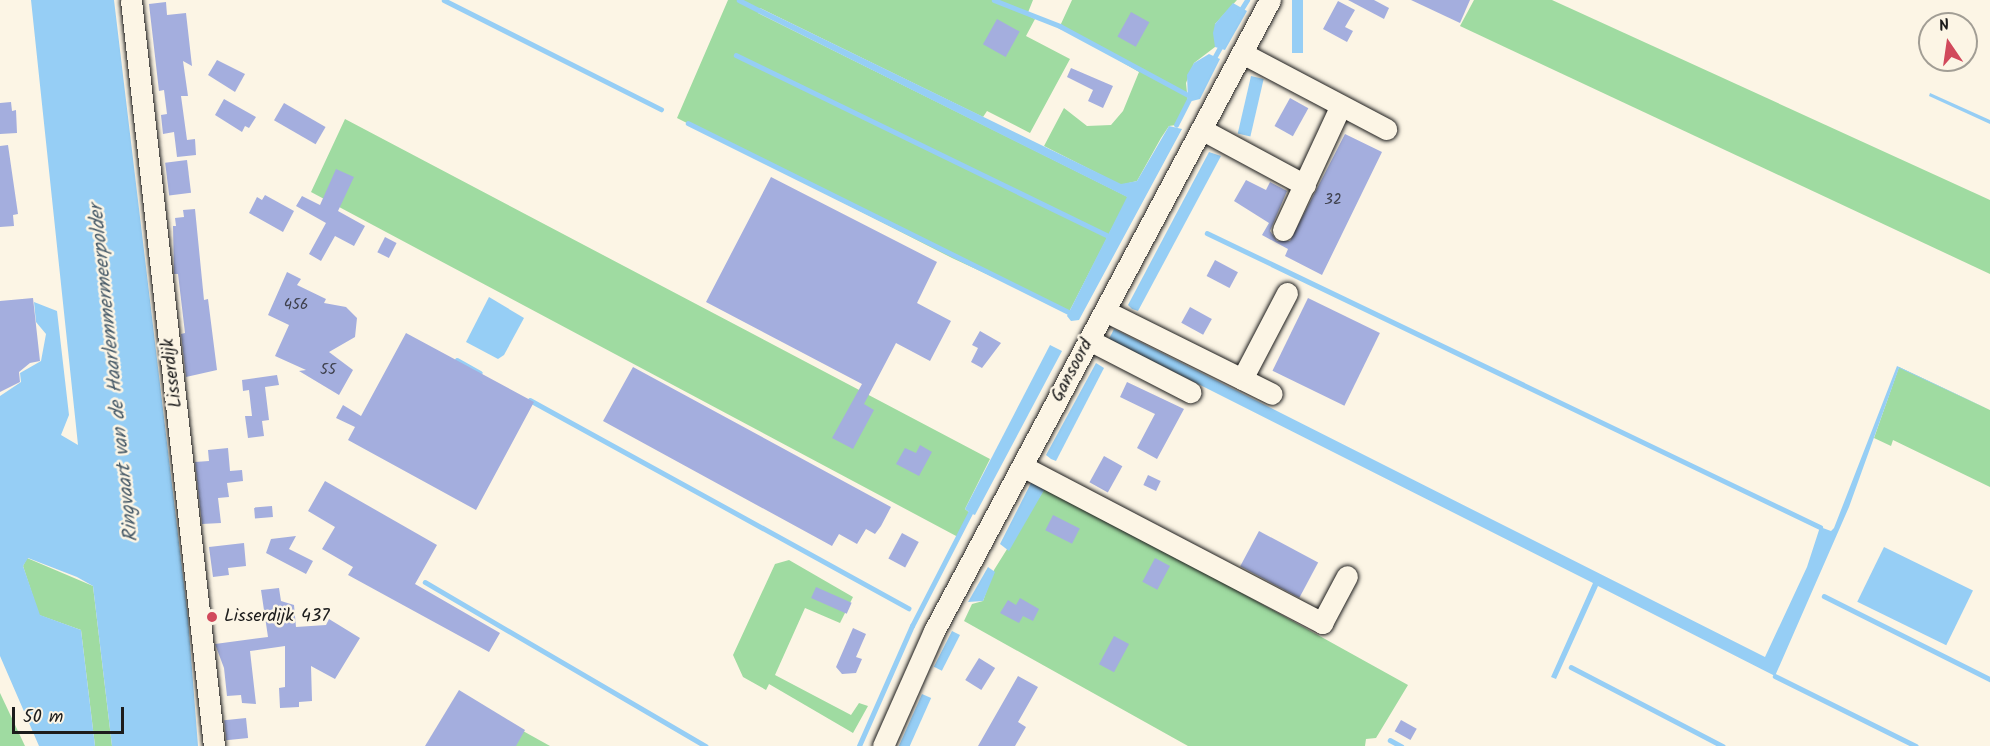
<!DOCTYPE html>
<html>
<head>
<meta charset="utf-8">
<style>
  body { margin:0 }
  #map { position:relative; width:1990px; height:746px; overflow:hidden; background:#fcf5e5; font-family:Kalam,sans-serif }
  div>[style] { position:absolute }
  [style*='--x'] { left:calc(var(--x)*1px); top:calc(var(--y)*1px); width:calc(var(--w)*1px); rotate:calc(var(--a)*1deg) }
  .green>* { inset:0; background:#9fdba1 }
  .water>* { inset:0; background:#96cef5; transform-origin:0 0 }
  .stream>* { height:4.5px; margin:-2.25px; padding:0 2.25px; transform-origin:2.25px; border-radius:2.25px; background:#96cef5 }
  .building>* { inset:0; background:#a4aede; transform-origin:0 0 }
  .roads { filter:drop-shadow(0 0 2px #1c1c1c) drop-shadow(0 0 2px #1c1c1c) }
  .minor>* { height:21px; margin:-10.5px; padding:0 10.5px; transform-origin:10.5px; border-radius:10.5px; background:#fcf5e5 }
  .dots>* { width:16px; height:16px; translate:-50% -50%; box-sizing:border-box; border:3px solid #fcf5e5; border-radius:50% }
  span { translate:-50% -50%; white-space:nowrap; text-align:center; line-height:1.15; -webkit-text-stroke:5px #fcf5e5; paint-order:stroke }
  .number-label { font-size:15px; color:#3e404c }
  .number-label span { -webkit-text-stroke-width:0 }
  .street-label { font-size:18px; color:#1c1c1c }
  .poi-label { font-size:18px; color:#1c1c1c }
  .left { translate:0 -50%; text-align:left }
  .water-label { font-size:20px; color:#475a68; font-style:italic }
  .north { position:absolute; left:1918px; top:12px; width:60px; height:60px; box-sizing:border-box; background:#fcf5e5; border:2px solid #a29e95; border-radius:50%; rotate:347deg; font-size:16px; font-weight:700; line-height:24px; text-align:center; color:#1c1c1c }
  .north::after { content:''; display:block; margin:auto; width:21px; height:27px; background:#d1495b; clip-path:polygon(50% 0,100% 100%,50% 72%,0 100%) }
  .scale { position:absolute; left:12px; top:707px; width:112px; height:27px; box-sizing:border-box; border:3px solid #1c1c1c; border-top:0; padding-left:8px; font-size:18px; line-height:21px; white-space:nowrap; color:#1c1c1c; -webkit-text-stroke:4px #fcf5e5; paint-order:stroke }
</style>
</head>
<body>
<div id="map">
  <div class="green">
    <i style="clip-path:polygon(728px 0,1033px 0,1027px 15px,1035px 19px,1026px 36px,1070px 59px,1030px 133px,987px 111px,983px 117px,760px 8px,758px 13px,1128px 197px,1069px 312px,952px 258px,677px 118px)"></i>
    <i style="clip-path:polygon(1072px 0,1237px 0,1215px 24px,1215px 47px,1194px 63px,1186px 83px,1188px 102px,1176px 125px,1169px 126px,1161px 138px,1137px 181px,1121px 185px,1044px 146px,1064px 108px,1087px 126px,1111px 125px,1123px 111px,1139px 72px,1060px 26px)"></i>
    <i style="clip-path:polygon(1474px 0,1552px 0,1990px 200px,1990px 274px,1460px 26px)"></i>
    <i style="clip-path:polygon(345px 119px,990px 459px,965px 509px,970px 513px,958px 537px,311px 192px)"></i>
    <i style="clip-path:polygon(1899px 367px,1990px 410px,1990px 487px,1893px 440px,1891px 446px,1874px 438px)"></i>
    <i style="clip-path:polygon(1047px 485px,1408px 685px,1376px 738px,1366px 739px,1365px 746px,1188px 746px,964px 621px,972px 604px,983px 601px,994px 570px)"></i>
    <i style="clip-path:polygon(27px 558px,93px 586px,112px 746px,95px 746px,81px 630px,39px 615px,23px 566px)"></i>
    <i style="clip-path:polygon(789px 560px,853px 597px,840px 623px,805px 608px,775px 675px,851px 715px,859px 703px,868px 706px,853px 733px,769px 684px,766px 690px,743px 677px,733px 655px,775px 564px)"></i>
    <i style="clip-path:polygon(0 693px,25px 746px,0 746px)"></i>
    <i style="clip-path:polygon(523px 731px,550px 746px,513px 746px)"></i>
  </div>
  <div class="water">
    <i style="clip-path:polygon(31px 0,114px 0,188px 618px,198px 746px,112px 746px,93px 586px,77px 577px,28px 558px,23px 566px,40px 615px,81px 630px,95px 746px,39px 746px,0 656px,0 396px,21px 382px,20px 373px,41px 361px,46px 334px,36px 322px,34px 302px,57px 311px,69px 415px,61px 435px,78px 445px)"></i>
    <i style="left:1292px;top:0;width:11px;height:53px"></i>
    <i style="clip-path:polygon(1233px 3px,1247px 11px,1225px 50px,1215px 47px,1213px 33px,1215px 24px)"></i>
    <i style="clip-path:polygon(760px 8px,1121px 184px,1137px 181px,1169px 126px,1182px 129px,1079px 320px,1071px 321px,1067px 316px,1127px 197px,758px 13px)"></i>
    <i style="clip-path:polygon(1209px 54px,1220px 59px,1200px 99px,1188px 102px,1187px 75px,1194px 63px)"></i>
    <i style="left:1251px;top:76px;width:13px;height:59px;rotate:13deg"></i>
    <i style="clip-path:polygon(1930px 93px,1990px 120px,1990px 124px,1929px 96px)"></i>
    <i style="clip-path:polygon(1209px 152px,1221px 156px,1138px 311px,1132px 309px,1128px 305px)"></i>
    <i style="clip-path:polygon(489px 297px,524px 318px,504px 355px,498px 359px,466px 342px)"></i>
    <i style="clip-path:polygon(1114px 329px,1765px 657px,1807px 567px,1820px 527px,1831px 531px,1834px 528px,1897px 366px,1990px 410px,1899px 368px,1849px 507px,1775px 676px,1598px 586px,1556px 679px,1551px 677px,1593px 583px,1109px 339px)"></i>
    <i style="clip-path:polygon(1050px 345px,1062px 351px,975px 515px,970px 513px,965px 509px)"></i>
    <i style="clip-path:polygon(1096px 363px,1104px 368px,1056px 461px,1051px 459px,1046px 455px)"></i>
    <i style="clip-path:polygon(1033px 479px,1047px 485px,1009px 551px,1000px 544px)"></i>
    <i style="left:1884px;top:547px;width:99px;height:61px;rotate:26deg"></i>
    <i style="clip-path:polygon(988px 567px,995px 572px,983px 601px,968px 602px)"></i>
    <i style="left:952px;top:631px;width:9px;height:40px;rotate:27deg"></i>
    <i style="left:922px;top:694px;width:10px;height:57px;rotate:24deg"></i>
  </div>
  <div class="stream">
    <i style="--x:444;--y:0;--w:243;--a:26.7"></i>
    <i style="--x:739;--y:0;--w:22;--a:27"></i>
    <i style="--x:994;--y:0;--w:71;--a:21.5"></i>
    <i style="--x:1060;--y:26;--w:148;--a:28.3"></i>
    <i style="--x:1239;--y:13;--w:15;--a:-58"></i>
    <i style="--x:736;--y:55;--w:412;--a:25.9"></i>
    <i style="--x:1213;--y:60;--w:18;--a:-61"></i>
    <i style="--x:688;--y:123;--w:425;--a:26.4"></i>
    <i style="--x:1176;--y:125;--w:30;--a:-63"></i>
    <i style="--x:1207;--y:233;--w:680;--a:25.62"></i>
    <i style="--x:457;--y:360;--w:26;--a:29"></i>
    <i style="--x:530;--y:400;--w:432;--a:28.8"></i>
    <i style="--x:425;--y:582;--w:325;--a:30.3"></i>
    <i style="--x:1824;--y:596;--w:186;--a:26.6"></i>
    <i style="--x:1571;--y:667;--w:171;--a:27.5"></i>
    <i style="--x:1775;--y:676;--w:157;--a:26.4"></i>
    <i style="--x:1390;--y:740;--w:13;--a:29"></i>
    <i style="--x:859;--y:746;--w:131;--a:-66.2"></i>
    <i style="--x:912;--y:626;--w:127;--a:-62.8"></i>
  </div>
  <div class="building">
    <i style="clip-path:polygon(1348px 0,1374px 0,1389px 8px,1384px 19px)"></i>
    <i style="clip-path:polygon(1411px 0,1470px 0,1460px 23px)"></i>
    <i style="clip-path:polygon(1338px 1px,1355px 10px,1345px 27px,1353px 31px,1347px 42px,1323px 29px)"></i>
    <i style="clip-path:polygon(166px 2px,167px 15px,186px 13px,192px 66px,183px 61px,188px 96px,181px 96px,187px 140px,195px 139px,196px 155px,177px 157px,174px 132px,163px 134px,161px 115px,167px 114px,164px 90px,159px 91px,149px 4px)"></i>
    <i style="left:1131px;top:12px;width:21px;height:28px;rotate:29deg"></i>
    <i style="left:997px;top:19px;width:26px;height:29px;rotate:29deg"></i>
    <i style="clip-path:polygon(217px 60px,245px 74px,235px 92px,208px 75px)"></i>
    <i style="clip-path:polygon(1071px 68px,1113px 86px,1103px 108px,1088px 101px,1093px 90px,1067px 77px)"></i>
    <i style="left:1290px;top:98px;width:21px;height:32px;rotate:29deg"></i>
    <i style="clip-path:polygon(224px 99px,256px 117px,249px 128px,245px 126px,242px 132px,215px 115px)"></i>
    <i style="clip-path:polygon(11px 102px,12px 111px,16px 110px,17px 133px,0 134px,0 103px)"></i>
    <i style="left:284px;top:103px;width:48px;height:20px;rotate:30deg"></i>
    <i style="clip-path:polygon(1345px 134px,1382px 152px,1322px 275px,1285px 256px,1288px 249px,1262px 235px,1269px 223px,1234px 201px,1246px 180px,1266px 190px,1270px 182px,1287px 191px,1270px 231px,1277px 241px,1290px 241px)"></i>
    <i style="clip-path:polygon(8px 145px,18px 214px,13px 215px,14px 226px,0 227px,0 146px)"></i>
    <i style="left:187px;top:160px;width:33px;height:22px;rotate:83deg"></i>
    <i style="clip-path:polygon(336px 169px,354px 177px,338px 211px,365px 226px,354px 246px,335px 236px,321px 261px,309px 254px,326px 223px,296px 206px,302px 196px,320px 205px)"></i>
    <i style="clip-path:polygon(771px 177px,937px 262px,917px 303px,951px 321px,930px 361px,896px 343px,864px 404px,874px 410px,853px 449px,832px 438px,862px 384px,706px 302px)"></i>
    <i style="clip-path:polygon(265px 195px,294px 211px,283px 232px,249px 213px,257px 197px,262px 200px)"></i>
    <i style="clip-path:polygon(195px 209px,204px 300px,208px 299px,217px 370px,186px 377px,181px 334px,185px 333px,178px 274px,174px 274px,173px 226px,176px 226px,175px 218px,184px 217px,183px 210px)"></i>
    <i style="left:385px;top:237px;width:13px;height:17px;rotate:27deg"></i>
    <i style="left:1215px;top:260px;width:26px;height:18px;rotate:28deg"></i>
    <i style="clip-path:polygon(287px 272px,301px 279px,297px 285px,326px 299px,324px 303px,346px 307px,357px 318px,355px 337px,329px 352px,353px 370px,339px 395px,299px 371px,306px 370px,275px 356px,289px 325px,268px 315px)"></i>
    <i style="clip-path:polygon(33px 298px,40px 361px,30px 363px,19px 372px,20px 382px,0 392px,0 301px)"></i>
    <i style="left:1308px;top:298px;width:80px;height:81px;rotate:26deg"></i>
    <i style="left:1190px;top:307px;width:25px;height:18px;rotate:29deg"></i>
    <i style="clip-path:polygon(980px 331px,1001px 343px,982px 368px,971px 362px,978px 348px,972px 345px)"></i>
    <i style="clip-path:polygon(406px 333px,534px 402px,476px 510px,348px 440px,355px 427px,336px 418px,343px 405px,361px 416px)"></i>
    <i style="clip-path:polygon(633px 367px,891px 507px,881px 526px,875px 534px,866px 529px,857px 544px,839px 534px,832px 546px,603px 421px)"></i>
    <i style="clip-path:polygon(277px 375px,279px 385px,265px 387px,269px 420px,262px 421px,264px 436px,248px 438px,245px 416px,252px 416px,249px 390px,243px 391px,242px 380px)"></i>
    <i style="clip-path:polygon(1127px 382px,1184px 409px,1157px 459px,1137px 448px,1155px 414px,1120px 397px)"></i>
    <i style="clip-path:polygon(920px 445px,932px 452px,919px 476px,896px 464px,905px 448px,916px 453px)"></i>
    <i style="clip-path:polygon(228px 448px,230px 471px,242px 470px,243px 481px,227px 483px,229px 497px,218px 498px,221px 523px,202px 524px,195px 462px,209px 461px,208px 450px)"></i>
    <i style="left:1104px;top:456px;width:21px;height:30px;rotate:29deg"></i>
    <i style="left:1148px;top:475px;width:14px;height:11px;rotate:25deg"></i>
    <i style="clip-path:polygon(325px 481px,437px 545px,415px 584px,500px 633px,489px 652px,348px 575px,353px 567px,322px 549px,335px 527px,308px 511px)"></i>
    <i style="left:272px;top:506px;width:11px;height:18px;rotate:85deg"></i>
    <i style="left:1053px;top:515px;width:30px;height:17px;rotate:27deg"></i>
    <i style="left:1259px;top:531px;width:67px;height:40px;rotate:28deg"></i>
    <i style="left:902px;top:533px;width:19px;height:29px;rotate:28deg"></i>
    <i style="clip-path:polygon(296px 536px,289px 549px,313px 561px,306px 574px,266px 553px,271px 539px)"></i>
    <i style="clip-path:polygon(244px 543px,246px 566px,228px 568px,229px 575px,213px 577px,209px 547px)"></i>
    <i style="left:1155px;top:558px;width:17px;height:27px;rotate:28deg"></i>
    <i style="left:816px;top:587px;width:39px;height:12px;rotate:24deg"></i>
    <i style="clip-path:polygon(279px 588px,281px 601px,294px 605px,296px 627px,326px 625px,329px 619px,360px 638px,335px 679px,311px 666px,312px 701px,299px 702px,299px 707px,280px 708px,279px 688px,285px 687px,285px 646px,250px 651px,256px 704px,242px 703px,241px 695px,227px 696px,224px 668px,215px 644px,268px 637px,261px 590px)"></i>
    <i style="clip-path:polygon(1020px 598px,1039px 609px,1033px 621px,1023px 616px,1019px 623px,1000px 613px,1008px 600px,1016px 605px)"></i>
    <i style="clip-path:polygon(853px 628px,866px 634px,856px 657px,862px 659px,856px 673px,842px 674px,836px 667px)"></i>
    <i style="left:1114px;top:636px;width:17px;height:32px;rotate:28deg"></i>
    <i style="left:979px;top:658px;width:19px;height:26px;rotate:32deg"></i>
    <i style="clip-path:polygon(1018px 676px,1038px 687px,1018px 722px,1026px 727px,1015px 746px,978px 746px)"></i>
    <i style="clip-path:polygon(459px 690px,525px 730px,516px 746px,425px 746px)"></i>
    <i style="left:246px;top:718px;width:20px;height:22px;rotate:84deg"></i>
    <i style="left:1401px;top:720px;width:18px;height:13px;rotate:29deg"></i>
  </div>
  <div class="roads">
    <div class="minor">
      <i style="--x:131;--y:0;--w:751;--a:83.65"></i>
      <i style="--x:1242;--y:53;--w:163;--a:27.8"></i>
      <i style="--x:1201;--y:129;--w:118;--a:28.3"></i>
      <i style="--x:1283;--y:230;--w:136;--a:-65.1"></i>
      <i style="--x:1105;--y:311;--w:186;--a:26.4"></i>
      <i style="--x:1089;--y:340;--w:114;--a:27.2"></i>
      <i style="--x:1242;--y:379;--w:97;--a:-62.4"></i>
      <i style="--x:1022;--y:466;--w:339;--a:27.6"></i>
      <i style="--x:1322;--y:623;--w:53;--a:-62"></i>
      <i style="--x:883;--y:746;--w:126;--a:-66.1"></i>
      <i style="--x:934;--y:631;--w:715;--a:-61.97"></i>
    </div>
  </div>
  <div class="dots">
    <i style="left:212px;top:617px;background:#d1495b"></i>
  </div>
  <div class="number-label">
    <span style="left:1333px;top:201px">32</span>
    <span style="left:296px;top:306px">456</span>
    <span style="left:328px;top:371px">55</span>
  </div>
  <div class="street-label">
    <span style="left:1073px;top:371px;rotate:-62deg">Gansoord</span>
    <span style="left:173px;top:373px;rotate:-97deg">Lisserdijk</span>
  </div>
  <div class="poi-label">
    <span class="left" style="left:224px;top:617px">Lisserdijk 437</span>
  </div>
  <div class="water-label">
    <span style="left:115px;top:373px;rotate:-96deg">Ringvaart van de Haarlemmermeerpolder</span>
  </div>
  <div class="north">N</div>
  <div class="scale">50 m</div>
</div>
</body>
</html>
